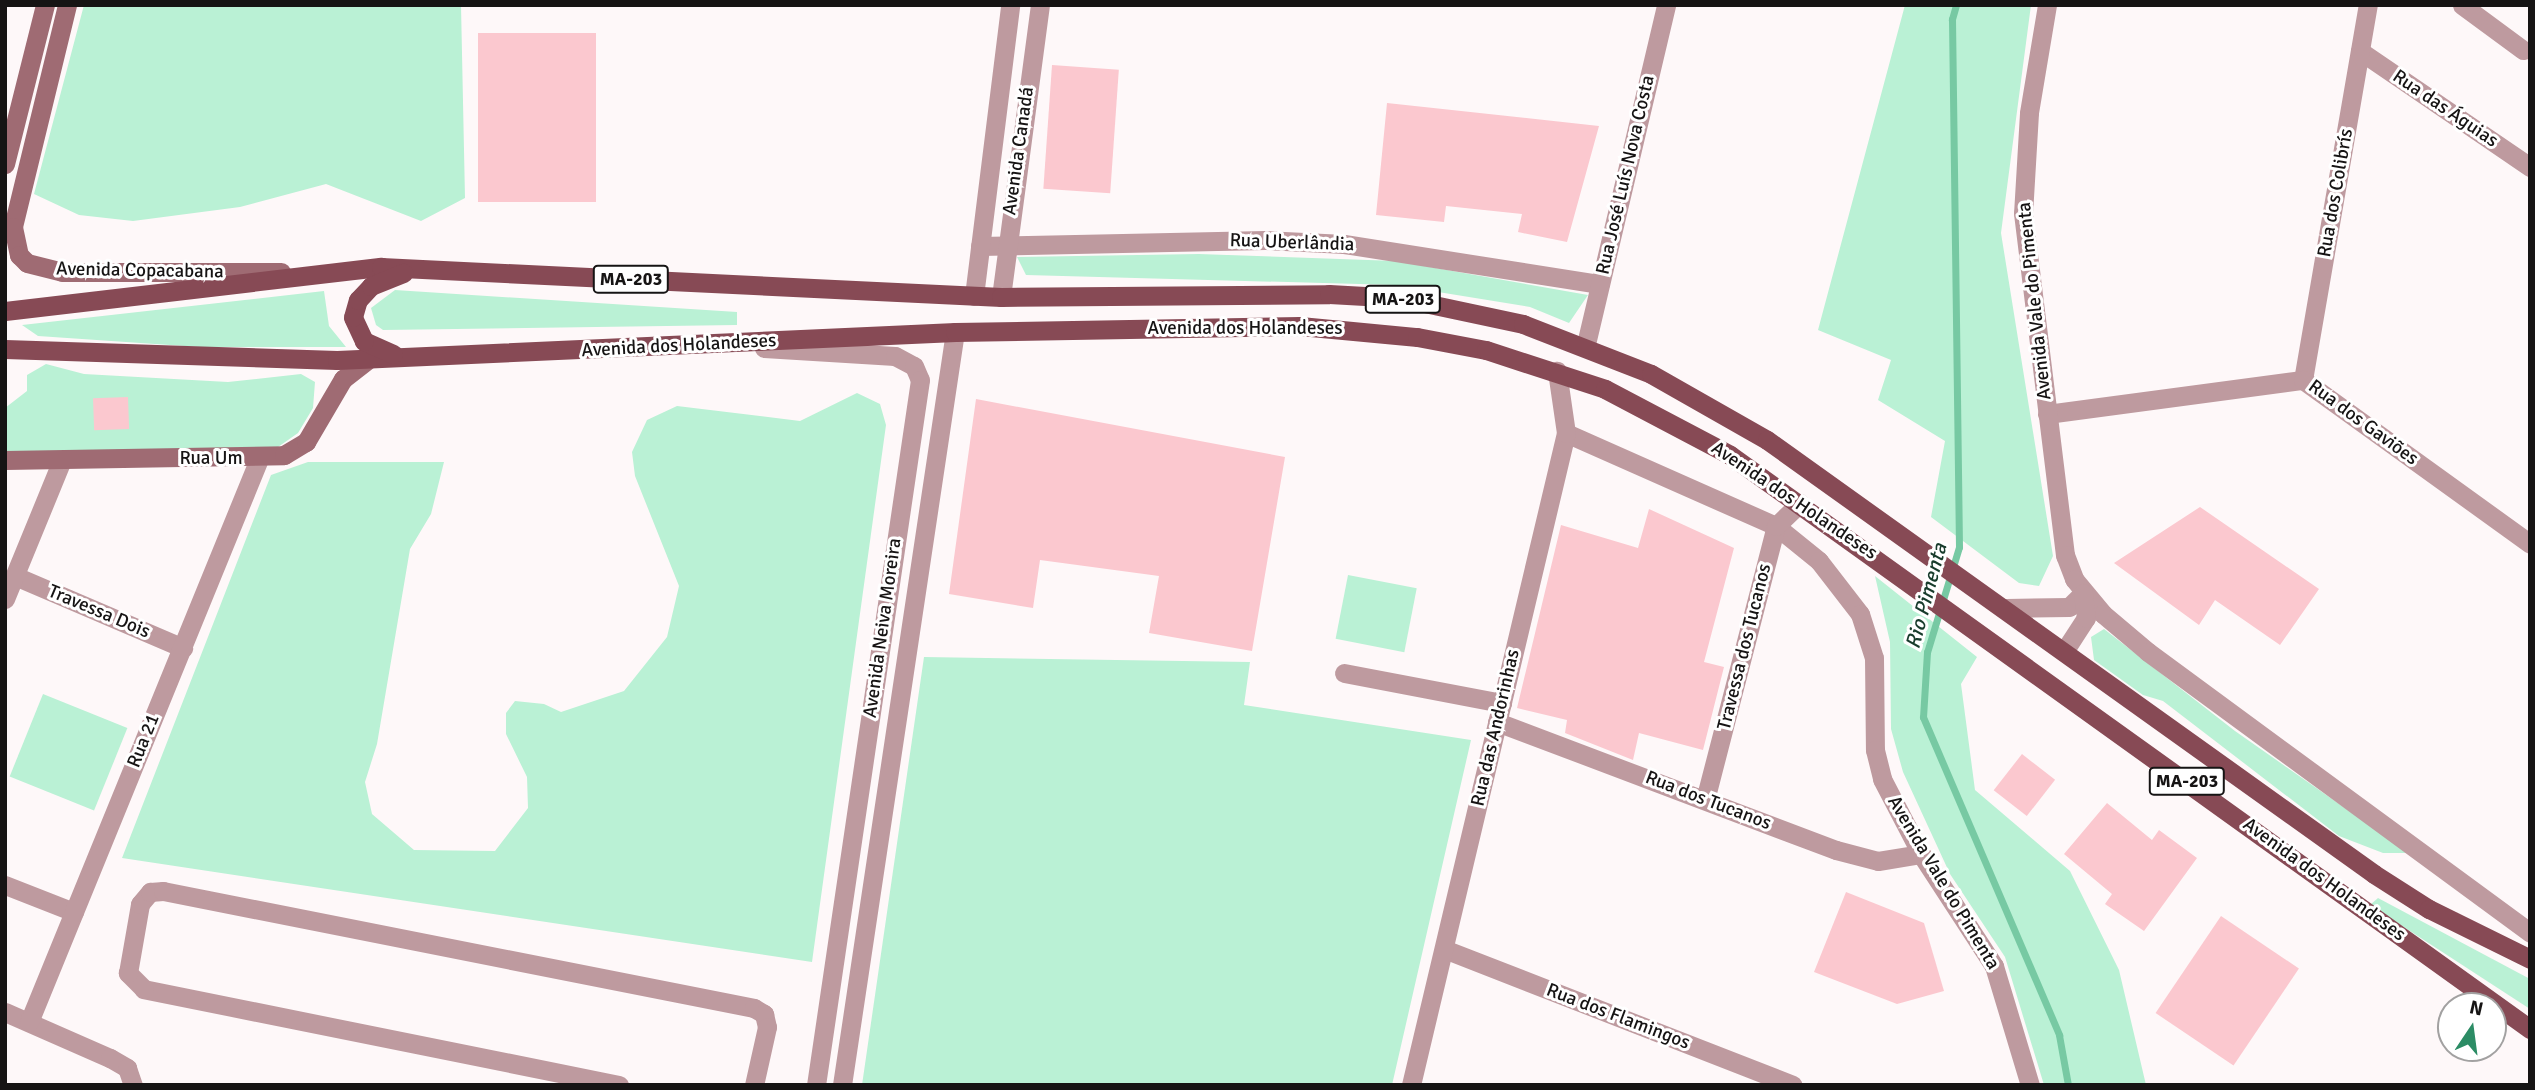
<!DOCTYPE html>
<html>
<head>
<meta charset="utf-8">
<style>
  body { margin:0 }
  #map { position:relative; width:2535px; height:1090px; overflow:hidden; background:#fef8f9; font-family:Signika,sans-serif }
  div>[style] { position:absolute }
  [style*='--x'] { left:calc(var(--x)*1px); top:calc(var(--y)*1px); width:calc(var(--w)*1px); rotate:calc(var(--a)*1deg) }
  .green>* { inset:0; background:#baf1d5; transform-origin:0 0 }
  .stream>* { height:7px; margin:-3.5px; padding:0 3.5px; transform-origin:3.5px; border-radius:3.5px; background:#77c9a3 }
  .building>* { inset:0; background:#fbc8cf; transform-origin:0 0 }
  .minor>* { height:19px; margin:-9.5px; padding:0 9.5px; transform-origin:9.5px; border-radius:9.5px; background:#be9a9f }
  .tertiary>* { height:19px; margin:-9.5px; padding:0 9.5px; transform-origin:9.5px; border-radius:9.5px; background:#be9a9f }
  .secondary>* { height:19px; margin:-9.5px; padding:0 9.5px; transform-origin:9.5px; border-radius:9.5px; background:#9f6b73 }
  .primary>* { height:19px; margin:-9.5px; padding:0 9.5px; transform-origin:9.5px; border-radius:9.5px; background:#874a55 }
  span { translate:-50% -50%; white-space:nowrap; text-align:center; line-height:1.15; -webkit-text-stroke:6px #fff; paint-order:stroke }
  .shield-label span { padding:2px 5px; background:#fff; border:2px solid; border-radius:5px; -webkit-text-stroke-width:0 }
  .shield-label { font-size:18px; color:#161414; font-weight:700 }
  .street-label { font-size:19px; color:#161414 }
  .water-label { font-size:21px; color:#183c2c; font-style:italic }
  .frame { position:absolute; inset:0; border:7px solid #161414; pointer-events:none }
  .north { position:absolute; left:2437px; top:992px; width:70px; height:70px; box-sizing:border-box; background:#fff; border:2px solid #a2a1a1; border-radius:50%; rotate:13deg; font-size:19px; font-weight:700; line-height:28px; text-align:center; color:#161414 }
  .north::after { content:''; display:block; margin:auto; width:24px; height:32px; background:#2c8c65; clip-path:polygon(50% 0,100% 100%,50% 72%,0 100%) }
</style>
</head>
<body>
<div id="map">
  <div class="green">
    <i style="clip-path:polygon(84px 5px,461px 5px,465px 198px,421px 221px,326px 184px,240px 207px,133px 221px,79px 215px,34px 194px)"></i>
    <i style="clip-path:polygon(1905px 5px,2031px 5px,2001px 233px,2053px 556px,2039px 586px,2019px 583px,1931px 517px,1945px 441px,1878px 400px,1891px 360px,1818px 330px)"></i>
    <i style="clip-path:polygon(1199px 254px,1396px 261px,1588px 295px,1569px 323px,1530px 307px,1395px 285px,1026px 275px,1017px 257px)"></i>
    <i style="clip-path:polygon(395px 290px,737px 312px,737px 325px,383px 330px,376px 325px,371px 308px)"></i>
    <i style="clip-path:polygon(324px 291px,329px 326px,346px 347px,199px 347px,38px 336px,22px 325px)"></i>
    <i style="clip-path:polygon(46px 364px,84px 374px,228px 382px,301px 374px,315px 382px,313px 408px,298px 433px,278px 447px,5px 452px,5px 408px,27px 391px,27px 375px)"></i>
    <i style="clip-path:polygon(857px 393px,880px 404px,886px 425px,812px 962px,122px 858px,271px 475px,308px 462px,444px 462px,431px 514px,410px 549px,377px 744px,365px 782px,372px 814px,414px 850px,495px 851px,528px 808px,527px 777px,506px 734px,506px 713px,515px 701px,544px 704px,561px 712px,624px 691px,667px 637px,679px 586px,635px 476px,632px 452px,647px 420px,677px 406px,800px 421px)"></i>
    <i style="left:1348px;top:575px;width:70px;height:65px;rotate:11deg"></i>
    <i style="clip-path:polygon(1875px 576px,1977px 657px,1961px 684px,1975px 790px,2070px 871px,2119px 970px,2146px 1085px,2044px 1085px,2005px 957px,1950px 874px,1903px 772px,1891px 729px,1890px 642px)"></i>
    <i style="clip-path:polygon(2104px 629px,2235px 731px,2409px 853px,2383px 853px,2339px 836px,2163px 701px,2143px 695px,2094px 660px,2091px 637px)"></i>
    <i style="clip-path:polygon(924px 657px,1250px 662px,1244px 705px,1471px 740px,1392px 1085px,862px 1085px)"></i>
    <i style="left:43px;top:694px;width:91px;height:89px;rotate:22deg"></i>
    <i style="clip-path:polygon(2378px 898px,2530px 979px,2530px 1009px,2370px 905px)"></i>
  </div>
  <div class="stream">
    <i style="--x:1956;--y:5;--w:15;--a:106"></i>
    <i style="--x:1952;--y:19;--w:528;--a:89.24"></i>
    <i style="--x:1959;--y:547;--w:110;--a:106.9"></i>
    <i style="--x:1927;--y:652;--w:65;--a:93.5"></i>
    <i style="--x:1923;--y:717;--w:346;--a:66.8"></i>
    <i style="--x:2059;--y:1035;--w:51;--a:79.8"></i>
  </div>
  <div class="building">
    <i style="left:596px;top:33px;width:169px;height:118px;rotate:90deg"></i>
    <i style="left:1052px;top:65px;width:67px;height:124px;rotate:4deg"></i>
    <i style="clip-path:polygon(1387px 103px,1599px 126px,1567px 242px,1518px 232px,1522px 214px,1446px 206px,1444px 222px,1376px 215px)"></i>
    <i style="left:128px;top:397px;width:32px;height:35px;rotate:88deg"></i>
    <i style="clip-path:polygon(976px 399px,1285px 457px,1252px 651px,1149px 633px,1159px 576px,1040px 560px,1033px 608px,949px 594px)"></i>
    <i style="clip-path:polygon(2200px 507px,2319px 589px,2280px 645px,2215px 600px,2199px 625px,2114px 563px)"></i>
    <i style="clip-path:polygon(1649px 509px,1734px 548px,1704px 662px,1724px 667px,1703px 750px,1639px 733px,1633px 760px,1565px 733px,1567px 720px,1517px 708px,1561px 525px,1638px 548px)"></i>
    <i style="left:2022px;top:754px;width:42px;height:46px;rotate:38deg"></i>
    <i style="clip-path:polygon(2107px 803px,2152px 840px,2159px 830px,2197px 858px,2144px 931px,2105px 904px,2112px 894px,2064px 854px)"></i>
    <i style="clip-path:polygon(1846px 892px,1924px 923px,1944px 991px,1897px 1004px,1814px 972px)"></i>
    <i style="left:2221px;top:916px;width:94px;height:117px;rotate:34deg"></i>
  </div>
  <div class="minor">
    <i style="--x:2462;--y:5;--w:76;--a:36.4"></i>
    <i style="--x:2360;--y:51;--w:206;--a:34.3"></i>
    <i style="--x:980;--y:246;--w:285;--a:-1.2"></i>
    <i style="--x:1265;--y:240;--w:79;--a:2.9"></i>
    <i style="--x:1344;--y:244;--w:259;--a:8.9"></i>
    <i style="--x:1586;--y:344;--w:348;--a:-76.7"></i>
    <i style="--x:2303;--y:380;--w:381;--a:-80.2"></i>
    <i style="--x:2047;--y:414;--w:258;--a:-7.6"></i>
    <i style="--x:2303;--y:380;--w:280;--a:35.8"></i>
    <i style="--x:1566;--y:433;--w:230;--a:23.9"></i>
    <i style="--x:1776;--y:526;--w:55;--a:39.1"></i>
    <i style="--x:1819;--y:561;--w:67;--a:52.3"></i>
    <i style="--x:1860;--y:614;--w:46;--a:72.3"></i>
    <i style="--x:1874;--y:658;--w:92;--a:89.4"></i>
    <i style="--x:1875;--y:750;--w:30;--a:76"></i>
    <i style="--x:1882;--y:779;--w:85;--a:62.5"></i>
    <i style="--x:1921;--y:854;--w:134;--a:56.9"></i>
    <i style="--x:1994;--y:966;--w:124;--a:73.2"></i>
    <i style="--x:15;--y:576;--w:183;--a:23.2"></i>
    <i style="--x:5;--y:599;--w:150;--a:-67.7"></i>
    <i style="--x:1344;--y:673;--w:161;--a:10.8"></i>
    <i style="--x:1497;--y:722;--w:362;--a:20.7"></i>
    <i style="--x:1836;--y:850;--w:43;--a:14.7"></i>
    <i style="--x:1878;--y:861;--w:44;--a:-9.2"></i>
    <i style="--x:1705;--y:800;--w:283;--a:-75.5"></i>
    <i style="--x:1776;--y:526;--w:33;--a:-44"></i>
    <i style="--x:5;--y:885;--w:74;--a:21.4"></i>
    <i style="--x:1444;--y:949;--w:374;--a:21.3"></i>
    <i style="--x:5;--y:1012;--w:115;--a:23.7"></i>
    <i style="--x:110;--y:1058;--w:20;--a:30"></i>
    <i style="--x:127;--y:1068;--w:18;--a:71"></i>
    <i style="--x:29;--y:1022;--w:608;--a:-67.78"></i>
    <i style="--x:619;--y:1085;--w:485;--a:-168.6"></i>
    <i style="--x:144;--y:989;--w:23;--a:-135"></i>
    <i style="--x:128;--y:973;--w:70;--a:-80.1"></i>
    <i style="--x:140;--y:904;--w:16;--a:-50"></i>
    <i style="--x:150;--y:892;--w:13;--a:-4"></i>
    <i style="--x:163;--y:891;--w:602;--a:11.2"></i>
    <i style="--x:754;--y:1008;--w:12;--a:31"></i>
    <i style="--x:764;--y:1014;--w:13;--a:77"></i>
    <i style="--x:767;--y:1027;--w:59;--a:102.6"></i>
    <i style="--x:1411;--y:1085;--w:670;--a:-76.63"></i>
    <i style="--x:1566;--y:433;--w:63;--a:-98.3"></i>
  </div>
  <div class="tertiary">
    <i style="--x:2047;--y:5;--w:109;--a:99.5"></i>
    <i style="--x:2029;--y:113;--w:100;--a:93.4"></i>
    <i style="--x:2023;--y:213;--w:345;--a:83"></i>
    <i style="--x:2065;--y:555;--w:26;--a:69"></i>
    <i style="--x:2074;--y:579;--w:45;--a:50.4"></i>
    <i style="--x:2103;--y:614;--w:59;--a:40.2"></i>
    <i style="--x:2148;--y:652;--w:474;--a:36.3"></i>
    <i style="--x:974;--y:296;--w:293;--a:-82.9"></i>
    <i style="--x:1001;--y:297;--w:295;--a:-82.4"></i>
    <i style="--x:764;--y:348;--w:131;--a:3.5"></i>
    <i style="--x:895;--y:356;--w:21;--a:28"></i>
    <i style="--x:914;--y:366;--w:15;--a:67"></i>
    <i style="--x:920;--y:380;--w:713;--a:98.39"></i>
    <i style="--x:2006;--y:608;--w:63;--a:-0.9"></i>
    <i style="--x:2069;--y:607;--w:20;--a:-45"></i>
    <i style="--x:2065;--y:650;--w:38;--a:-57"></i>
    <i style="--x:2086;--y:618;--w:25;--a:-97"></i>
    <i style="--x:842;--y:1085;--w:761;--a:-81.47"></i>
  </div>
  <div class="secondary">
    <i style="--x:67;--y:5;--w:228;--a:103.7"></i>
    <i style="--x:13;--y:227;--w:29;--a:78"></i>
    <i style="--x:19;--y:255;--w:11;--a:45"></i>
    <i style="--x:27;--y:263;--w:36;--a:14"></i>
    <i style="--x:62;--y:272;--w:219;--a:0"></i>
    <i style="--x:5;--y:164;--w:164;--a:-75.9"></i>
    <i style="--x:5;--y:460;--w:279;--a:-1"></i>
    <i style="--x:284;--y:455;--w:26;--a:-31"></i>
    <i style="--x:306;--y:442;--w:73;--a:-59.6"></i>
    <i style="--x:343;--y:379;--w:33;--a:-38"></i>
  </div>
  <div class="primary">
    <i style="--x:5;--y:311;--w:379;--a:-6.7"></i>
    <i style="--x:381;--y:267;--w:621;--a:2.77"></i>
    <i style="--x:1001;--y:297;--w:328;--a:-0.5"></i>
    <i style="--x:1329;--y:294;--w:72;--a:3.2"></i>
    <i style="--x:1401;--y:298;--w:125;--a:12"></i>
    <i style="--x:1523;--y:324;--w:137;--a:21.3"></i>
    <i style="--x:1651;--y:374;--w:133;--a:29.6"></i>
    <i style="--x:1767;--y:440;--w:746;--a:35.56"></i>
    <i style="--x:2374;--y:874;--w:65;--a:32.5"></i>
    <i style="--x:2429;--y:909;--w:113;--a:26.3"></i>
    <i style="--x:5;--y:349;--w:332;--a:1.9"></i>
    <i style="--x:337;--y:360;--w:619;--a:-2.59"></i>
    <i style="--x:955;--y:332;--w:345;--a:-1"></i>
    <i style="--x:1300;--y:326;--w:118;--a:5.4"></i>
    <i style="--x:1417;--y:337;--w:70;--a:10.7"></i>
    <i style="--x:1486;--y:350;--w:125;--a:18.1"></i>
    <i style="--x:1605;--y:389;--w:141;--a:27.8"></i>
    <i style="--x:1730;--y:455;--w:985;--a:35.66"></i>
    <i style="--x:393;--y:354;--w:32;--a:-156"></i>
    <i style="--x:364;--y:341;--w:26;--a:-115"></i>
    <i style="--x:353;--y:317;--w:18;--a:-74"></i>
    <i style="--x:358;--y:300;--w:19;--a:-47"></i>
    <i style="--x:371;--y:286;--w:35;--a:-22"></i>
  </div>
  <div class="shield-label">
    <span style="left:631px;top:279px">MA-203</span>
    <span style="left:1403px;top:299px">MA-203</span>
    <span style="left:2187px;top:781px">MA-203</span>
  </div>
  <div class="street-label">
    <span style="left:2445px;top:109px;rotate:34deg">Rua das Águias</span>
    <span style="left:1019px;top:151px;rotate:-82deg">Avenida Canadá</span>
    <span style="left:1626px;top:175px;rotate:-77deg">Rua José Luís Nova Costa</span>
    <span style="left:2336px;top:193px;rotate:-80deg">Rua dos Colibrís</span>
    <span style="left:1292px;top:243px;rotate:2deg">Rua Uberlândia</span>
    <span style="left:140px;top:271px;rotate:1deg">Avenida Copacabana</span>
    <span style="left:2035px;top:301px;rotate:-96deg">Avenida Vale do Pimenta</span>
    <span style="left:1245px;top:329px">Avenida dos Holandeses</span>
    <span style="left:679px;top:346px;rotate:-3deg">Avenida dos Holandeses</span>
    <span style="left:2363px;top:423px;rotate:36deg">Rua dos Gaviões</span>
    <span style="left:211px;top:459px">Rua Um</span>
    <span style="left:1794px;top:501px;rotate:34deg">Avenida dos Holandeses</span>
    <span style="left:99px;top:612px;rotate:23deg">Travessa Dois</span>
    <span style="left:883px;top:628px;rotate:-82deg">Avenida Neiva Moreira</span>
    <span style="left:1745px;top:647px;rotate:-76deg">Travessa dos Tucanos</span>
    <span style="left:1496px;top:728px;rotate:-77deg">Rua das Andorinhas</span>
    <span style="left:144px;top:741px;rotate:-68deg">Rua 21</span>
    <span style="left:1708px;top:801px;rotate:21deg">Rua dos Tucanos</span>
    <span style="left:2324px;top:880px;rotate:36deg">Avenida dos Holandeses</span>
    <span style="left:1943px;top:883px;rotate:59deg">Avenida Vale do Pimenta</span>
    <span style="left:1618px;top:1017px;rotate:21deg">Rua dos Flamingos</span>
  </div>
  <div class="water-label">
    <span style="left:1926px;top:596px;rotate:-75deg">Rio Pimenta</span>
  </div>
  <div class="frame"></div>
  <div class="north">N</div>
</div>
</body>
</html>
